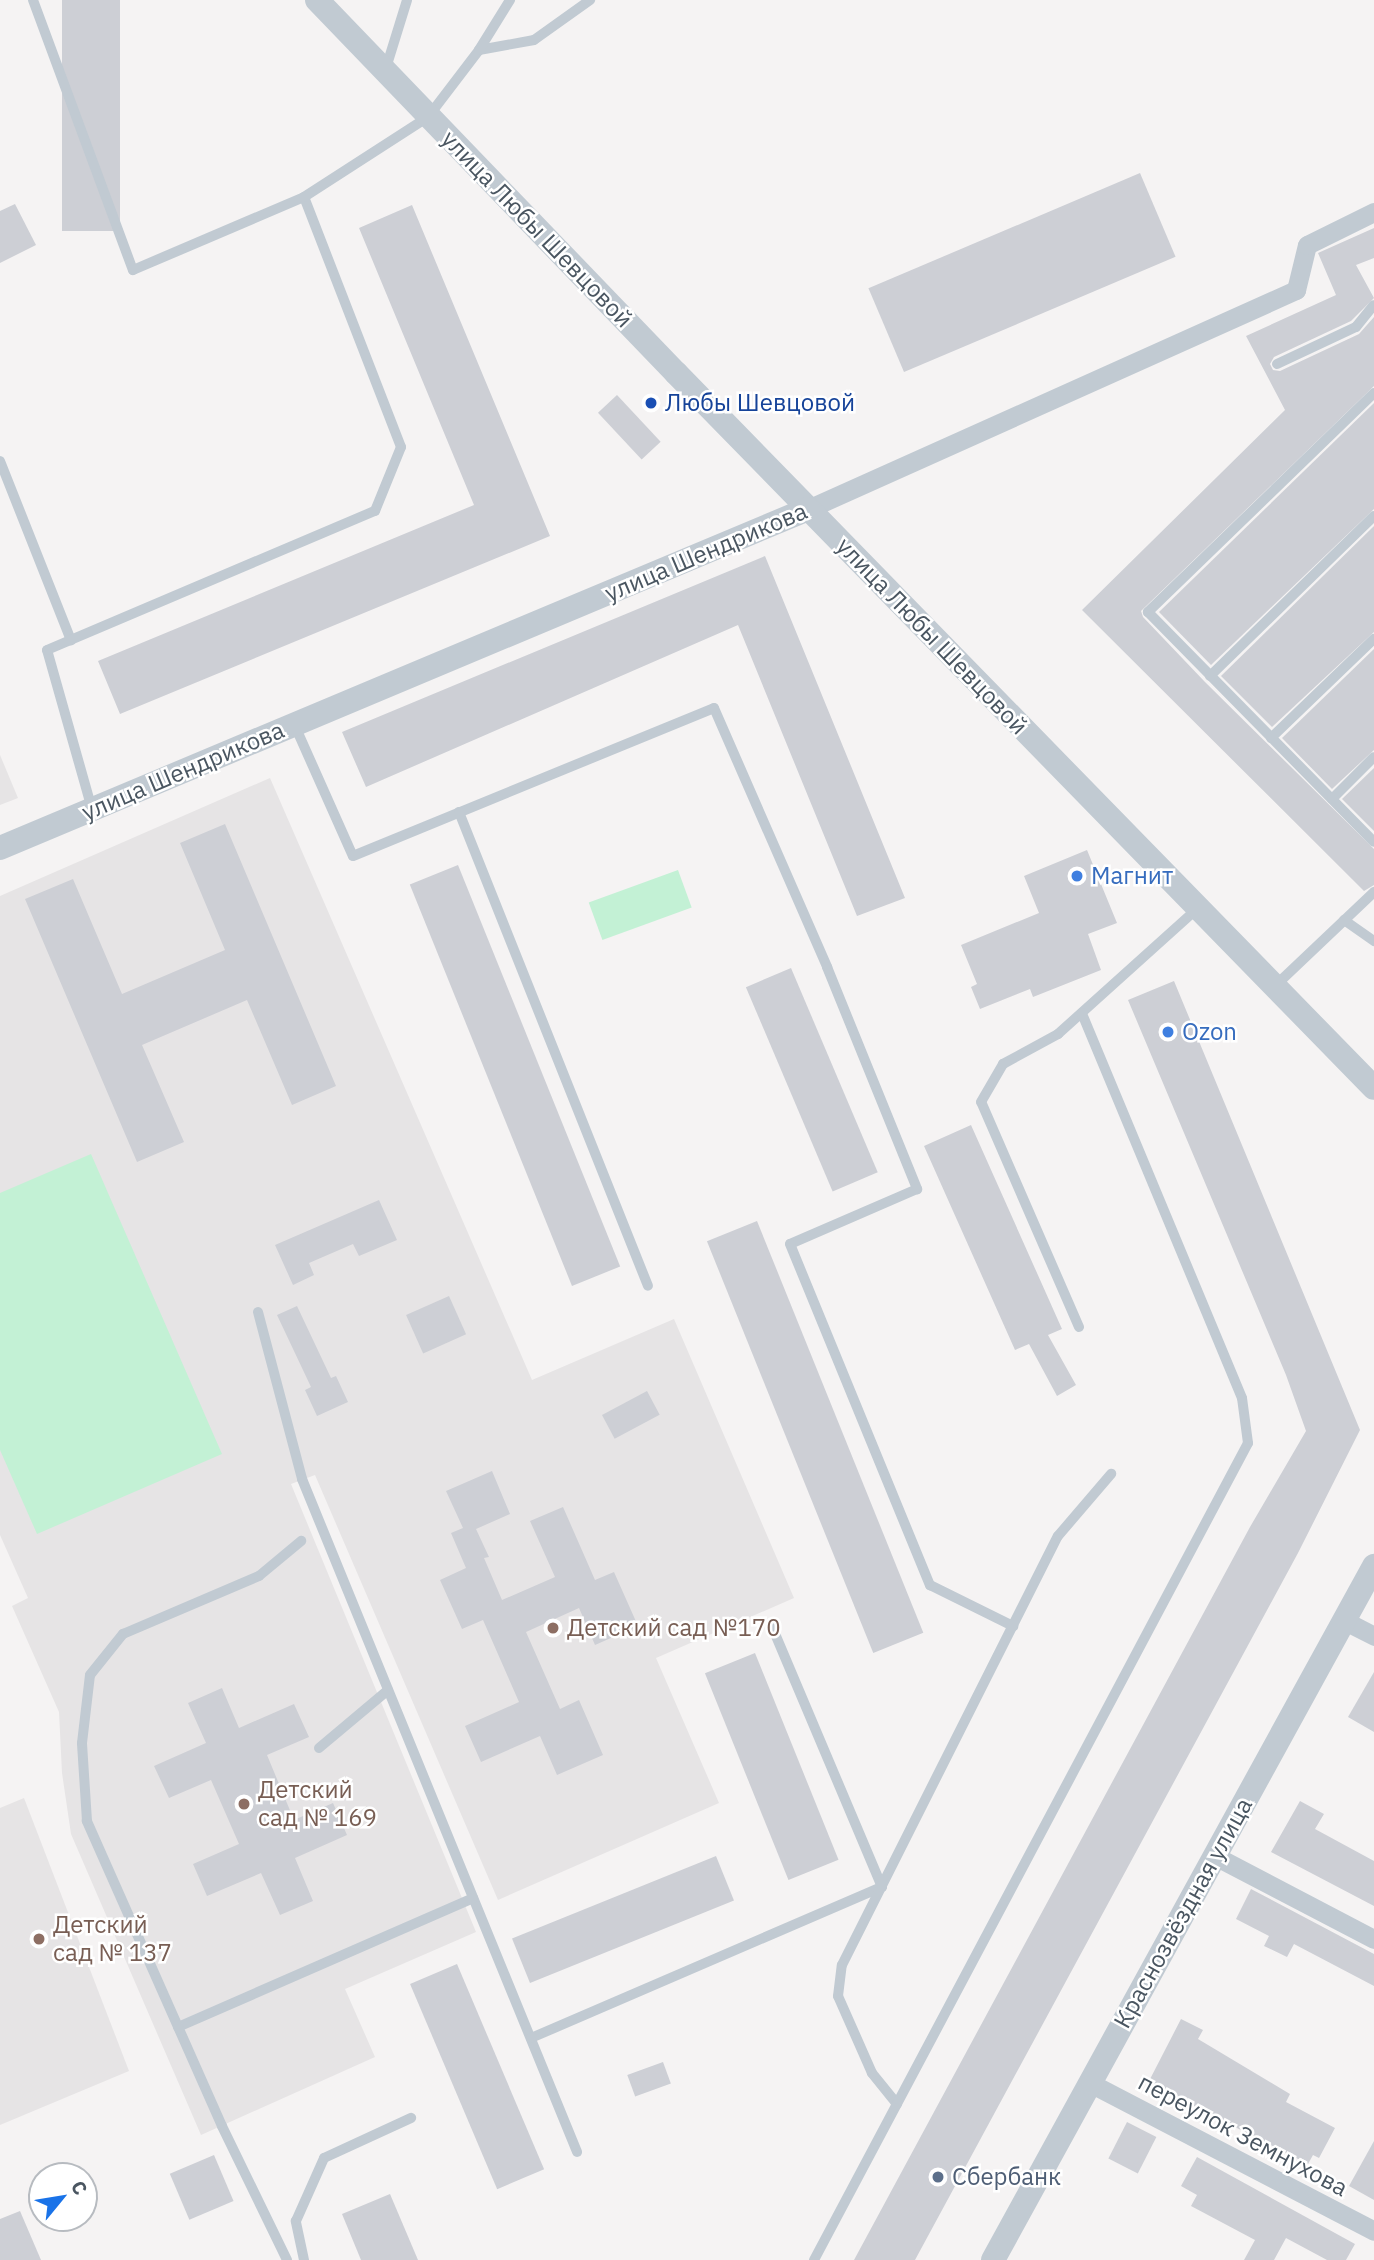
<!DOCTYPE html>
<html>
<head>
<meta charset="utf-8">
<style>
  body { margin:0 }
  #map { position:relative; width:1374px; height:2260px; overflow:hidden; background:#f5f3f3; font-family:"IBM Plex Sans",sans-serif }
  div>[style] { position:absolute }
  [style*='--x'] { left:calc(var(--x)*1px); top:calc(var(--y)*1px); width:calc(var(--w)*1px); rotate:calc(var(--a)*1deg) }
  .education>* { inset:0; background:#e6e4e5 }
  .green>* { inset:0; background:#c3f1d5; transform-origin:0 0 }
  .building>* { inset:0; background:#cdcfd5; transform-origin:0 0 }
  .service>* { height:10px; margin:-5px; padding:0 5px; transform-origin:5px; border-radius:5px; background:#c1cad2 }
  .minor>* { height:19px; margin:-9.5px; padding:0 9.5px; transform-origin:9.5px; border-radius:9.5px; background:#c1cad2 }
  .tertiary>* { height:24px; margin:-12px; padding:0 12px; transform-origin:12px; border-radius:12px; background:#c1cad2 }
  .dots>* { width:19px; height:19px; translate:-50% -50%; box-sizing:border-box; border:4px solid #fff; border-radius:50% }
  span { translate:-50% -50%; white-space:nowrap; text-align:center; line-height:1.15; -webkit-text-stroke:5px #fff; paint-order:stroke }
  .street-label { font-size:24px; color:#4a5661 }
  .transit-label { font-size:24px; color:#164399 }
  .left { translate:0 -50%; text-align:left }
  .shop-label { font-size:24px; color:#366cbe }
  .education-label { font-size:24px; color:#785e54 }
  .service-label { font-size:24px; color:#4e5e75 }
  .north { position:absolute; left:28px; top:2162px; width:70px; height:70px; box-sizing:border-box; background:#fff; border:2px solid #b7bbc0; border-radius:50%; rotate:60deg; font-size:19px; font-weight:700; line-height:28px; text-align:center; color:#4a5661 }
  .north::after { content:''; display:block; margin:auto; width:24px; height:32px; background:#1a73e8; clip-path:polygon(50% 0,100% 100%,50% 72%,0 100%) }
</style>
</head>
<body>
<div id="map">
  <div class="education">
    <i style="clip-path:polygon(0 755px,18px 798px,0 805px)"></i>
    <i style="clip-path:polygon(270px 778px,532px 1380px,674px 1319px,794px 1598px,656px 1658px,719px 1803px,498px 1900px,315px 1475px,291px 1484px,476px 1932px,345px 1989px,375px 2057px,201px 2135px,71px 1834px,62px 1773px,59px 1712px,12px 1606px,28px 1598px,0 1535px,0 896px)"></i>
    <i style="clip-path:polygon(24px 1798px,129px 2071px,0 2125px,0 1808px)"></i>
  </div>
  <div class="green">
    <i style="left:678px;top:870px;width:40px;height:95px;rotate:70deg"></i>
    <i style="clip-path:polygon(91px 1154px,222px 1454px,37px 1534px,0 1450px,0 1193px)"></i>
  </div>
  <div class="building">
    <i style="left:62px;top:0;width:58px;height:231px"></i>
    <i style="left:1140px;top:173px;width:91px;height:295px;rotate:67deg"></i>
    <i style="clip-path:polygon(15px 204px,36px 245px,0 263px,0 211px)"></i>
    <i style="clip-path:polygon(412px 205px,550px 536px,120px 714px,98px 661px,474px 505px,359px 228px)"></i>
    <i style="clip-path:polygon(1374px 228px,1374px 258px,1356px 265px,1374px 298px,1351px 321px,1274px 357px,1270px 364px,1273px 370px,1280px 371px,1359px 334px,1374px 317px,1374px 386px,1141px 611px,1143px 617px,1205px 682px,1374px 849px,1374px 885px,1364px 891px,1082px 610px,1285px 410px,1246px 336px,1336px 295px,1318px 253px)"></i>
    <i style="left:617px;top:395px;width:64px;height:26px;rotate:47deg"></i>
    <i style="clip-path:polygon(1374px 403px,1374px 509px,1211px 665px,1159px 612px)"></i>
    <i style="clip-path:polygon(1374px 526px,1374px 632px,1272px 727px,1221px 676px)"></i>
    <i style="clip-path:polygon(765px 556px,905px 898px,857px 916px,738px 625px,366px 787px,342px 732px)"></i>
    <i style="clip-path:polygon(1374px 649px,1374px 750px,1332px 789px,1282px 738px)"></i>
    <i style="clip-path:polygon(1374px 768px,1374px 831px,1342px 799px)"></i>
    <i style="clip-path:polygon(225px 824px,336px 1086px,292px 1105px,247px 1000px,142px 1045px,184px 1142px,137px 1162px,25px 899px,73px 879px,122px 994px,225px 950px,180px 843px)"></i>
    <i style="clip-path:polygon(1087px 850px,1117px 923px,1088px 934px,1101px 970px,1033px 997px,1030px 989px,980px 1009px,971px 987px,977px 984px,961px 945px,1039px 913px,1024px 876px)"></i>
    <i style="left:458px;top:865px;width:433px;height:52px;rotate:68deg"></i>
    <i style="left:791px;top:968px;width:222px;height:49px;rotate:67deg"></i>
    <i style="clip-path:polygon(1174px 981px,1360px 1430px,1298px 1553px,915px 2260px,854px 2260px,1250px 1527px,1306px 1431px,1286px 1375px,1128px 1000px)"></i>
    <i style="clip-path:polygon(971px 1125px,1062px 1329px,1048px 1335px,1076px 1385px,1057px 1396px,1029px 1344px,1015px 1350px,924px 1146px)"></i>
    <i style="clip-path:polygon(379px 1200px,397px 1240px,359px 1256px,353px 1244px,309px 1263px,314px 1275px,293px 1285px,275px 1245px)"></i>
    <i style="left:757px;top:1221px;width:444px;height:54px;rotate:68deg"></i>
    <i style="left:449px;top:1296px;width:42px;height:47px;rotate:66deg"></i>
    <i style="clip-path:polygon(297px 1306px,331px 1378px,336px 1376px,348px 1402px,317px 1416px,305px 1390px,311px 1387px,277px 1315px)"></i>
    <i style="left:647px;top:1391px;width:27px;height:51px;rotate:62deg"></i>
    <i style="clip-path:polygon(492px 1471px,510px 1514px,476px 1529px,489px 1557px,484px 1558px,502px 1600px,555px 1577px,530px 1521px,563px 1507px,595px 1580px,614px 1572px,638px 1626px,595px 1645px,579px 1608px,526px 1632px,560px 1709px,579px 1700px,603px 1755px,557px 1775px,540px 1736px,481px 1762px,465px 1726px,519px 1702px,483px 1620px,462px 1629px,440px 1580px,466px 1568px,451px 1533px,463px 1528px,446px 1491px)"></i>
    <i style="left:755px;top:1653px;width:223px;height:54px;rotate:68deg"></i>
    <i style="clip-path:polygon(1374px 1672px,1374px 1732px,1348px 1717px)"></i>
    <i style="clip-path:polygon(222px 1688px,239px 1728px,294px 1704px,309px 1737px,267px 1755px,294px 1820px,333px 1803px,347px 1835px,295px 1858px,313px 1901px,280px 1915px,261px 1873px,207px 1896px,193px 1864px,239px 1844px,211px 1780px,169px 1798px,154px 1766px,206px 1743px,188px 1703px)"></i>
    <i style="clip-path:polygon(1300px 1801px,1324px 1814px,1315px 1829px,1374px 1861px,1374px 1906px,1271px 1852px)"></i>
    <i style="left:716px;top:1856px;width:48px;height:220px;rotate:68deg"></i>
    <i style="clip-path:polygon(1251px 1889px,1374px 1954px,1374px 1986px,1294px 1944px,1287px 1957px,1264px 1946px,1269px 1936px,1236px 1919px)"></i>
    <i style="left:457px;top:1964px;width:223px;height:51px;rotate:67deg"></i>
    <i style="clip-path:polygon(1181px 2019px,1203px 2030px,1198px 2039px,1290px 2094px,1286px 2102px,1335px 2128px,1319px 2158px,1313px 2155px,1308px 2164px,1148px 2083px)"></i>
    <i style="left:663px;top:2062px;width:23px;height:38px;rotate:70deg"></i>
    <i style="left:1127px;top:2122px;width:33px;height:41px;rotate:27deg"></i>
    <i style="clip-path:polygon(1374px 2141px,1374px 2200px,1349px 2186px)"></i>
    <i style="left:214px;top:2155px;width:50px;height:48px;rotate:67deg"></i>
    <i style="clip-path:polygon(1197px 2157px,1355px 2244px,1346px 2260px,1327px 2260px,1286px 2238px,1274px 2260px,1244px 2260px,1255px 2240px,1191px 2206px,1197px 2195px,1181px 2186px)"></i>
    <i style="clip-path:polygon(390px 2194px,418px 2260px,361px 2260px,342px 2214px)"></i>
    <i style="clip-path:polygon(20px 2211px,41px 2260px,0 2260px,0 2219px)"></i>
  </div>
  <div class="service">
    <i style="--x:33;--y:0;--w:288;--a:69.7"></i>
    <i style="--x:133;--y:270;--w:186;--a:-23.1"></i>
    <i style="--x:479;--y:50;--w:56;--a:-10.3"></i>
    <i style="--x:534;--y:40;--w:69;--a:-35.5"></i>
    <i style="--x:386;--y:68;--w:71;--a:-72.8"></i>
    <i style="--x:1277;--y:364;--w:87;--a:-25.1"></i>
    <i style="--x:1356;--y:327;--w:28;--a:-51"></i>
    <i style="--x:1374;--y:393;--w:315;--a:135.9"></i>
    <i style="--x:1148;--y:612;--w:322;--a:45.5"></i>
    <i style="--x:0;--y:461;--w:193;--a:68.4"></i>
    <i style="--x:1210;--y:676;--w:229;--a:-44.3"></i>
    <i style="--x:295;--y:726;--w:142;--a:66"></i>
    <i style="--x:353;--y:856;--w:390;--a:-22.3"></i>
    <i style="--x:714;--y:708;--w:283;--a:66.4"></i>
    <i style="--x:827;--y:967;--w:240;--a:67.9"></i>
    <i style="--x:917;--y:1189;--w:138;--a:156.6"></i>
    <i style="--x:790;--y:1244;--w:369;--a:67.7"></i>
    <i style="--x:930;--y:1585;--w:93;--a:26.3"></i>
    <i style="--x:1271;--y:738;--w:143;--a:-43.9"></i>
    <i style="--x:1332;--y:799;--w:59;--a:-45"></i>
    <i style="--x:92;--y:809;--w:165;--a:-105.8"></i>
    <i style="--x:47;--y:650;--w:356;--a:-23"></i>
    <i style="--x:375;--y:511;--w:69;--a:-67.9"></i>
    <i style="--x:401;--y:447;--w:268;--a:-111.2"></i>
    <i style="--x:304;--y:197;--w:148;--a:-32.8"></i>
    <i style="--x:428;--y:117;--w:84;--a:-52.7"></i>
    <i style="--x:479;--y:50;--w:59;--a:-58.2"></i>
    <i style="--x:459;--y:812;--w:510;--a:68.26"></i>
    <i style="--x:1344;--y:920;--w:37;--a:35"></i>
    <i style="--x:1275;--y:986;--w:137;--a:-43.5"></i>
    <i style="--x:258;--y:1312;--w:173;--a:75.2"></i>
    <i style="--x:302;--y:1479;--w:727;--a:67.77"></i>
    <i style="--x:1079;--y:1327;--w:245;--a:-113.5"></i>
    <i style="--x:981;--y:1102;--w:44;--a:-59.9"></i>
    <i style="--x:1003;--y:1064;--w:63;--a:-28.6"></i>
    <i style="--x:1058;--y:1034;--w:187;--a:-42"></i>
    <i style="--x:319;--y:1748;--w:90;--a:-40"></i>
    <i style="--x:178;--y:2027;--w:322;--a:-23.6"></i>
    <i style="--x:531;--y:2038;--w:382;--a:-23.3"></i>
    <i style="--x:882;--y:1887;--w:282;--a:-112.9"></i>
    <i style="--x:897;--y:2104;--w:40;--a:-129"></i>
    <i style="--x:872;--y:2073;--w:84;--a:-113.8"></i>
    <i style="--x:838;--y:1996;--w:31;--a:-83"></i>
    <i style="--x:842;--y:1965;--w:480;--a:-63.3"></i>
    <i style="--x:1058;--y:1536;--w:82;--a:-49.5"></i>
    <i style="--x:287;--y:2260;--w:149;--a:-115.9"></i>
    <i style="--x:222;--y:2126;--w:334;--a:-113.9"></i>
    <i style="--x:87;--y:1821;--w:78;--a:-93.7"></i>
    <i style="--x:82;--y:1743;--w:68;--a:-83.3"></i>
    <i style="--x:90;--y:1675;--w:53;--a:-51.2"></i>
    <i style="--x:123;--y:1634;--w:148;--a:-23.1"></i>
    <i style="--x:259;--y:1576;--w:55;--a:-39.8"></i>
    <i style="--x:304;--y:2260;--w:40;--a:-102"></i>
    <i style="--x:296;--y:2221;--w:69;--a:-66"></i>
    <i style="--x:324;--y:2158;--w:96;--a:-24.7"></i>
    <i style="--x:814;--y:2260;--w:925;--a:-62.02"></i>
    <i style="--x:1248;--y:1443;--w:45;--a:-97.6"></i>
    <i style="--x:1242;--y:1398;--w:417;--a:-112.6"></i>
  </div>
  <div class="minor">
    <i style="--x:808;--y:509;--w:535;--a:-24.17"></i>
    <i style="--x:1296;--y:290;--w:46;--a:-76.3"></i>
    <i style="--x:1307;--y:245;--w:75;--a:-26.2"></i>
    <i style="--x:1343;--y:1620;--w:35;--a:27"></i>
    <i style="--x:1215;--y:1856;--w:179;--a:27.6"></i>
    <i style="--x:1090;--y:2083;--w:320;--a:27.5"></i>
  </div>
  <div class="tertiary">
    <i style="--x:317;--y:0;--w:518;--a:46.1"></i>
    <i style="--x:676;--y:373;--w:999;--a:45.69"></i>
    <i style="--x:0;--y:848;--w:876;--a:-22.76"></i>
    <i style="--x:993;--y:2260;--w:792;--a:-61.23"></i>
  </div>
  <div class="dots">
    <i style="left:651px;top:403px;background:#1a4fb4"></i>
    <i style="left:1077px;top:876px;background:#3f7fe0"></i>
    <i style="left:1168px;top:1032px;background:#3f7fe0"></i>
    <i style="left:553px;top:1628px;background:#8d6e63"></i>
    <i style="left:244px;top:1804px;background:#8d6e63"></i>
    <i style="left:39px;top:1939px;background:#8d6e63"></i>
    <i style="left:938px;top:2177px;background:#5c6f8a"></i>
  </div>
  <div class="street-label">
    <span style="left:537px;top:229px;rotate:46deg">улица Любы Шевцовой</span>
    <span style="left:706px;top:552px;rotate:-23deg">улица Шендрикова</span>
    <span style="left:932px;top:636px;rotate:46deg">улица Любы Шевцовой</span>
    <span style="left:183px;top:771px;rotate:-23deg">улица Шендрикова</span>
    <span style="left:1183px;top:1913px;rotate:-61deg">Краснозвёздная улица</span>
    <span style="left:1243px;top:2135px;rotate:28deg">переулок Земнухова</span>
  </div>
  <div class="transit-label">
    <span class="left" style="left:665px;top:403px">Любы Шевцовой</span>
  </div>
  <div class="shop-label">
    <span class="left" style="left:1091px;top:876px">Магнит</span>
    <span class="left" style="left:1182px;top:1032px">Ozon</span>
  </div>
  <div class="education-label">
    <span class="left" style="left:567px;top:1628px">Детский сад №170</span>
    <span class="left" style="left:258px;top:1804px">Детский<br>сад № 169</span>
    <span class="left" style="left:53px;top:1939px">Детский<br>сад № 137</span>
  </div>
  <div class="service-label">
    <span class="left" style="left:952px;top:2177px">Сбербанк</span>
  </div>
  <div class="north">С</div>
</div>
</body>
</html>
